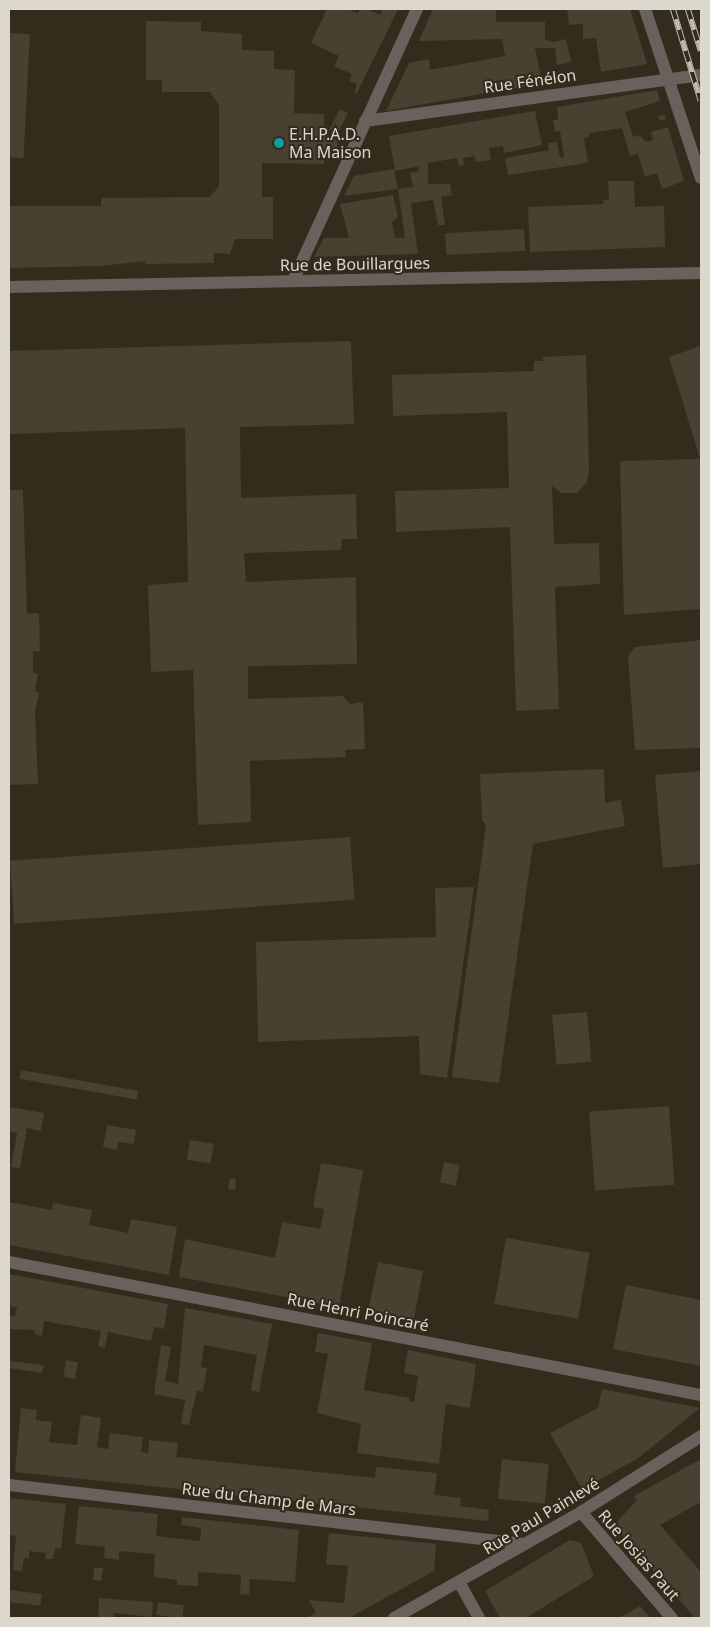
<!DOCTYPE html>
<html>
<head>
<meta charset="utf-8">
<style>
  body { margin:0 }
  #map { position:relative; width:710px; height:1627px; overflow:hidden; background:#332c1c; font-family:"Noto Sans",sans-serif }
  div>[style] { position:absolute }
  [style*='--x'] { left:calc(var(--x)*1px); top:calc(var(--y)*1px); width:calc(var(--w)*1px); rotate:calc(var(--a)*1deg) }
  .building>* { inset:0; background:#484030; transform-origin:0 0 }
  .minor>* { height:12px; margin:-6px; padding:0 6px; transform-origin:6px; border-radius:6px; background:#6a615d }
  .rail>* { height:5.5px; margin-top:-2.75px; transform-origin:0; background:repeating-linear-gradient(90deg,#332c1c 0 11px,#c0bbb0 0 22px); box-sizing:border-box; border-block:1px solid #c0bbb0 }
  .dots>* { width:14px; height:14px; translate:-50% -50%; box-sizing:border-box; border:2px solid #332c1c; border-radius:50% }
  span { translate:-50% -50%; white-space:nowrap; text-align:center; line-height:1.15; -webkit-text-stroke:4px #332c1c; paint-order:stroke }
  .street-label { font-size:16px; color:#dcd8ce }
  .poi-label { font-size:16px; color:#dcd8ce }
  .left { translate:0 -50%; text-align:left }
  .frame { position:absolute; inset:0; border:10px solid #dcd8ce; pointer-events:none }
</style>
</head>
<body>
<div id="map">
  <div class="building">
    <i style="clip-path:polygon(327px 9px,348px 9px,358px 14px,360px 9px,367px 9px,380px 15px,383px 9px,398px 9px,357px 93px,354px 92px,357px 84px,349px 81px,352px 74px,334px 66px,339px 56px,311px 43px)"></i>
    <i style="clip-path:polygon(433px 9px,496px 9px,496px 22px,545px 22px,545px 39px,553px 42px,566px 39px,571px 62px,557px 65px,555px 48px,535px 48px,542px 83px,386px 111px,409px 63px,429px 59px,430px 70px,505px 56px,502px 39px,419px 41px)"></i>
    <i style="clip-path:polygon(567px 9px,630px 9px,647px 64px,601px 72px,596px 38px,583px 39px,583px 24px,569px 25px)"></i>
    <i style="clip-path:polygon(146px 21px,201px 22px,201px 31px,242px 34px,242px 50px,274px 51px,274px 69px,295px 70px,294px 113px,324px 114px,324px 133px,338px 141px,337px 151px,331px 158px,324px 159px,324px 164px,262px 163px,262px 197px,273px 197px,273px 239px,235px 239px,230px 254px,214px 253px,214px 263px,145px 264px,145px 261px,101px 266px,9px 268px,9px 206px,101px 206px,101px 198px,209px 197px,219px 187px,219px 105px,210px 92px,162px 92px,162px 80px,146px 80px)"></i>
    <i style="left:9px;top:33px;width:21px;height:124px;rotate:3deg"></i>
    <i style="clip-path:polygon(657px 90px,660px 101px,625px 112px,633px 137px,640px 135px,646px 142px,653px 140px,651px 132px,668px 127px,684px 181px,662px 189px,657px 173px,645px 177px,638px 154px,630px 156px,622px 128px,589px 133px,589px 137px,584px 138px,588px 163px,508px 175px,505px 158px,549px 150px,548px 143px,557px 142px,560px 157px,564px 157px,560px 131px,555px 132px,553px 120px,558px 119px,557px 107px)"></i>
    <i style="left:340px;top:109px;width:9px;height:23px;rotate:27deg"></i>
    <i style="clip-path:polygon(535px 111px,542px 145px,504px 153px,503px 146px,489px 148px,491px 160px,476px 162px,475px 156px,463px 158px,464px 165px,458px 166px,457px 158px,428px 163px,428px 184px,450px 184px,452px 195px,441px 197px,445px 225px,438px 225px,433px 200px,411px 203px,418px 254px,314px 257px,324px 238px,349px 238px,340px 204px,393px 195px,398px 217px,392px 222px,395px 238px,405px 238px,398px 189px,413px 187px,410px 173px,419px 171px,419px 166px,395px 171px,389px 136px)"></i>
    <i style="clip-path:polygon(665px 115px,666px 119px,659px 121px,658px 116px)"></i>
    <i style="clip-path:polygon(394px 169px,398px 189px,344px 196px,354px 176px)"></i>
    <i style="clip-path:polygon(608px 181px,634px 181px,635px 207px,664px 206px,665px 247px,530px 252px,528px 207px,603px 204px,604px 200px,609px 199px)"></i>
    <i style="left:524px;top:229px;width:22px;height:79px;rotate:87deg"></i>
    <i style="clip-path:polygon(351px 341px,354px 424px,240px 427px,241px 498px,356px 494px,357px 539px,342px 539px,341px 550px,244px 553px,246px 582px,356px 577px,357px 664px,248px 666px,248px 699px,343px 696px,350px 704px,363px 702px,365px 749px,345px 750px,346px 757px,250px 761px,251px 822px,198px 825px,193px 670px,151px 672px,148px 585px,188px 582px,185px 428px,9px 434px,9px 351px)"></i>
    <i style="clip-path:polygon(701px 346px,701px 609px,624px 615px,620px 461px,700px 459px,669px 357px)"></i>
    <i style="clip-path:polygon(586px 355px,589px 471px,587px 482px,577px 493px,561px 493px,552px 486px,554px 544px,599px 543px,600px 584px,555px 587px,559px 709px,516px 711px,510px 527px,396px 532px,395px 491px,509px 488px,507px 412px,393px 416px,392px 375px,534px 371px,534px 361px,543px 361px,543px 357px)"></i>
    <i style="clip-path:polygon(9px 490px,23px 490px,27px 614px,39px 613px,40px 651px,33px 651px,33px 673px,38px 674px,35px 691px,39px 693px,35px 711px,38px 784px,9px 785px)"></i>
    <i style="clip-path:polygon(701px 640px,701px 748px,635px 750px,628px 656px,635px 647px)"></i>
    <i style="clip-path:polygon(604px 769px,605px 803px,621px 800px,625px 826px,533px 844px,499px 1083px,452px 1077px,486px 825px,482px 820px,480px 774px)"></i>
    <i style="clip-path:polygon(701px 771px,701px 864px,663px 868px,655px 775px)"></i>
    <i style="left:350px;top:837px;width:63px;height:341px;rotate:86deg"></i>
    <i style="clip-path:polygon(474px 887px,447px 1078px,420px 1074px,419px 1036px,258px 1042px,256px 942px,436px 937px,435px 888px)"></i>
    <i style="left:587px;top:1012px;width:50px;height:35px;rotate:85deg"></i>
    <i style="left:21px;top:1070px;width:119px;height:9px;rotate:10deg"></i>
    <i style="left:669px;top:1106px;width:79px;height:80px;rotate:86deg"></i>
    <i style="clip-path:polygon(9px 1107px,44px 1113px,41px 1131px,27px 1128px,20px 1168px,11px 1167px,17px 1133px,9px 1131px)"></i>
    <i style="clip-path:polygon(107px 1125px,136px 1130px,134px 1144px,118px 1142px,117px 1150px,103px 1147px)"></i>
    <i style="left:190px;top:1140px;width:24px;height:20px;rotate:9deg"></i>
    <i style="left:444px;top:1162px;width:16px;height:21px;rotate:11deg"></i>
    <i style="clip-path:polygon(321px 1163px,363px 1170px,339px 1307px,179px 1277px,185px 1239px,275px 1258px,282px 1222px,320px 1229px,324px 1209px,313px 1207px)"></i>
    <i style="clip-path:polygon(230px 1178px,236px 1179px,235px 1190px,228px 1189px)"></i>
    <i style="clip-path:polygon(9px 1202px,52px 1210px,53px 1203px,92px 1210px,89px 1225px,128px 1233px,131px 1219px,177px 1227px,169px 1275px,9px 1245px)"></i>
    <i style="left:506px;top:1238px;width:85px;height:67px;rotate:10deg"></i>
    <i style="left:378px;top:1262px;width:46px;height:52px;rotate:11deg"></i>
    <i style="clip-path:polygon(9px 1274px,168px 1304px,164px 1329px,154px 1327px,151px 1341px,108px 1332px,105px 1348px,98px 1346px,101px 1331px,44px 1321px,42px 1336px,34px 1334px,35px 1330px,9px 1329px,9px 1316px,15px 1316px,17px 1307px,9px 1306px)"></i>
    <i style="clip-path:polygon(626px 1285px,701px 1300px,701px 1366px,613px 1349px)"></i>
    <i style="clip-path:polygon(185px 1308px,272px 1324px,259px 1392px,251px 1390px,257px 1355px,204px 1345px,201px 1367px,207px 1368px,203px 1392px,197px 1390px,189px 1425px,181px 1424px,185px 1400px,154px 1394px,161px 1345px,171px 1347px,165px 1381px,178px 1384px)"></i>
    <i style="clip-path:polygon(318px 1333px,372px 1343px,364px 1390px,410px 1398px,409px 1401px,414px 1402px,418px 1376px,404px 1373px,408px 1350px,476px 1364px,470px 1408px,446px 1404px,439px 1464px,357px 1453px,361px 1424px,317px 1413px,328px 1354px,315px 1352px)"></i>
    <i style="left:66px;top:1360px;width:12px;height:17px;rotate:9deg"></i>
    <i style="clip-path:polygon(9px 1361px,44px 1365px,42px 1373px,9px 1368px)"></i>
    <i style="clip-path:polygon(602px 1389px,700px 1408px,637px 1459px,582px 1489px,550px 1433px,598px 1408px)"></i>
    <i style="clip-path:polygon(21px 1408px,37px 1410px,36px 1420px,52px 1422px,49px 1442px,77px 1445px,81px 1415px,101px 1418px,97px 1447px,108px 1449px,110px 1433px,143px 1437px,141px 1452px,148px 1453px,149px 1440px,178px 1443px,176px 1457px,375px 1478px,376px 1467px,437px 1473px,434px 1495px,461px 1498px,460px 1506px,489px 1510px,488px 1521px,15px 1472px)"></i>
    <i style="left:502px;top:1459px;width:47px;height:40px;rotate:6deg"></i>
    <i style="clip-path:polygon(701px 1459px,701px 1502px,660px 1525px,701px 1572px,701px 1618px,695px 1618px,614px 1525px,637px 1500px,634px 1496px)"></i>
    <i style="clip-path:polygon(9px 1498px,66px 1504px,61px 1549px,55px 1548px,53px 1559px,45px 1559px,46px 1553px,29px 1551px,29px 1558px,24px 1558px,22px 1571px,13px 1570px,16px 1536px,9px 1535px)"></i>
    <i style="clip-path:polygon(79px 1506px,158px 1514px,156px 1536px,200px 1541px,201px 1528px,181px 1525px,182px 1517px,299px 1530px,295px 1582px,250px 1579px,249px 1595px,240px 1594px,241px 1575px,198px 1572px,198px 1586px,177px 1585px,177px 1580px,154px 1577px,155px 1554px,119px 1551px,119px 1560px,104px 1558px,105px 1547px,75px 1544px)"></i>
    <i style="clip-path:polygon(329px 1533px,436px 1544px,434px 1571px,349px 1618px,306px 1618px,316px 1613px,309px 1600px,344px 1603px,348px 1566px,326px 1564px)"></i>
    <i style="clip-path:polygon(570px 1540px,581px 1543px,594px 1576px,526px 1618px,500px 1618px,485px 1591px)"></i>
    <i style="clip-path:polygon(94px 1568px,103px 1568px,101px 1581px,93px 1580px)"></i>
    <i style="left:10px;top:1590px;width:32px;height:12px;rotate:7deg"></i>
    <i style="clip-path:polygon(99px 1598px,153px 1602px,152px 1617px,114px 1613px,114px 1618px,98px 1618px)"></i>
    <i style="left:158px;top:1602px;width:26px;height:13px;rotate:7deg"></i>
    <i style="clip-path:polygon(640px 1606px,651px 1618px,619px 1618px)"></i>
  </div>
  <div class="minor">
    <i style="--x:645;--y:9;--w:178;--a:71.7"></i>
    <i style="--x:365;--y:121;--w:339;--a:-7.8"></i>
    <i style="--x:293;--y:281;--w:299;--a:-65.5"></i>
    <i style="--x:9;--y:287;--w:692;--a:-1.16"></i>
    <i style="--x:9;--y:1262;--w:705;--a:10.88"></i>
    <i style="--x:9;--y:1485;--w:519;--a:6.52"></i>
    <i style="--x:581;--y:1512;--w:140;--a:49.4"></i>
    <i style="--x:459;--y:1582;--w:41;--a:60.9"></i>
    <i style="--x:394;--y:1618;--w:215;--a:-29.5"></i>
    <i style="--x:581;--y:1512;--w:142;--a:-32.3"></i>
  </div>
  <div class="rail">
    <i style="--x:673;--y:9;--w:96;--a:73.1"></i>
    <i style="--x:688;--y:9;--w:44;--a:72.8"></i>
  </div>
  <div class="dots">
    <i style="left:279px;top:143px;background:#0f9aa8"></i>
  </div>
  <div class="street-label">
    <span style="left:530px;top:81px;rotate:-8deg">Rue Fénélon</span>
    <span style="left:355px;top:264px;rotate:-1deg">Rue de Bouillargues</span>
    <span style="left:358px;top:1312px;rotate:11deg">Rue Henri Poincaré</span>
    <span style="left:269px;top:1499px;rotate:7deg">Rue du Champ de Mars</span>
    <span style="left:541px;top:1516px;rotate:-31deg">Rue Paul Painlevé</span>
    <span style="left:639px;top:1555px;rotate:49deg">Rue Josias Paut</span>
  </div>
  <div class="poi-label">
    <span class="left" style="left:289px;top:143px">E.H.P.A.D.<br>Ma Maison</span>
  </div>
  <div class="frame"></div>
</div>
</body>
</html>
